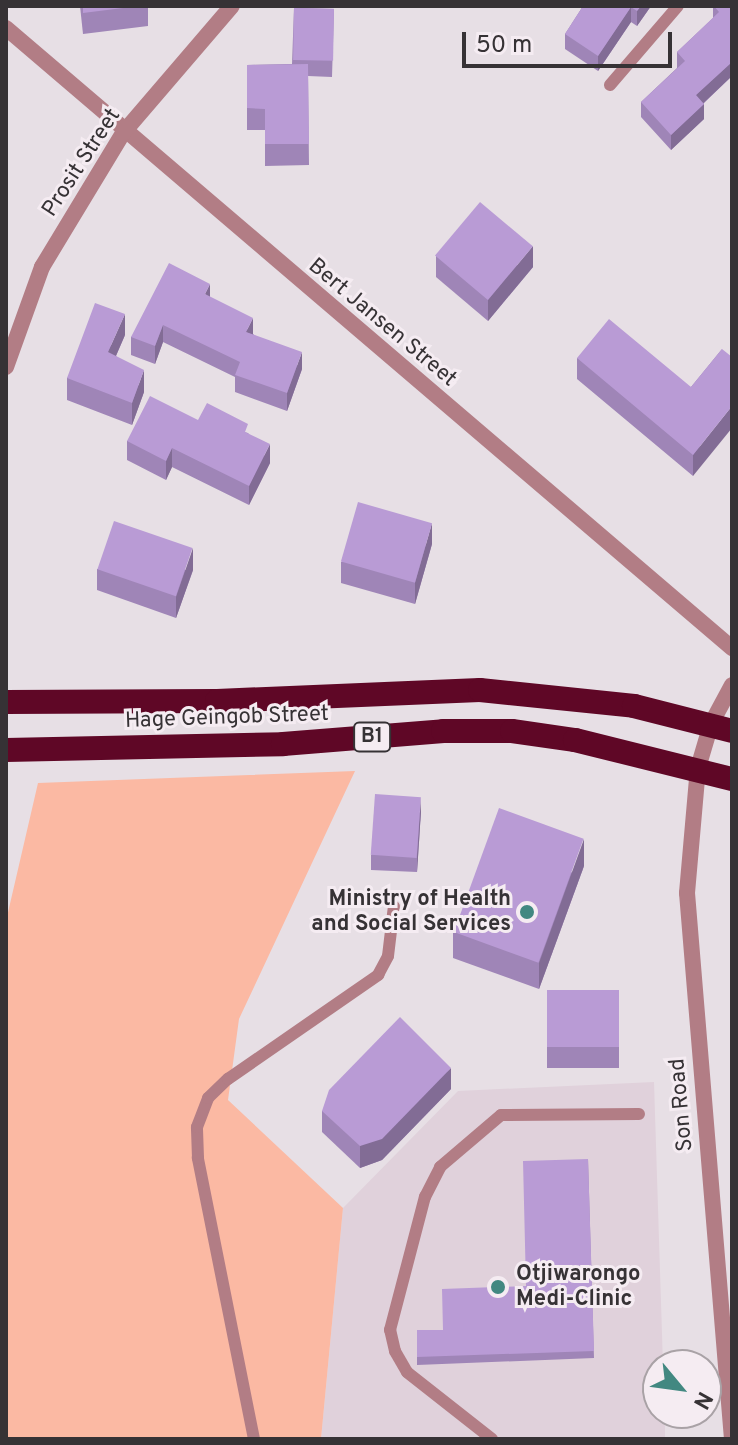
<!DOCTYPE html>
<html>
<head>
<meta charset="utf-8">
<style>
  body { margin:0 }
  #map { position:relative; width:738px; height:1445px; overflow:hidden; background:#e7dfe5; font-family:Overpass,sans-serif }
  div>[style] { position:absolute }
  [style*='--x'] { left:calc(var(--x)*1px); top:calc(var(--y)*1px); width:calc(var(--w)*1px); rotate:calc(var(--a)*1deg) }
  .built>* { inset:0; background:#e0d1db }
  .green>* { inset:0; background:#fbb9a3 }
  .lane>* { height:12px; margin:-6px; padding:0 6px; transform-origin:6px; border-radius:6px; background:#b27d85 }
  .street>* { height:16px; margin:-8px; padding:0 8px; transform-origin:8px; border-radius:8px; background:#b27d85 }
  .highway>* { height:24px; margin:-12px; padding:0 12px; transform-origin:12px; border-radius:12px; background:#5f0726 }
  .wall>* { inset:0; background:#9f85b7; transform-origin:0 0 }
  .shaded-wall>* { inset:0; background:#826c95 }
  .building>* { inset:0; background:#b99bd5; transform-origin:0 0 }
  .dots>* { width:22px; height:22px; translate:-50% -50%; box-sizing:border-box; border:4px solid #f5ecf2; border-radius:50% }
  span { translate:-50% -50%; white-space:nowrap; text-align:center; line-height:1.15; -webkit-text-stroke:6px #f5ecf2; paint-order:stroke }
  .shield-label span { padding:2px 6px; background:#f5ecf2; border:2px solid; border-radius:6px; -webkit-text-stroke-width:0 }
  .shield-label { font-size:20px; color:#363235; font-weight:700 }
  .street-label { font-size:22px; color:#363235 }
  .poi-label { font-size:22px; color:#363235; font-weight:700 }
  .right { translate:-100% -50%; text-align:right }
  .left { translate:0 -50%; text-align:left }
  .frame { position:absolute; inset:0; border:8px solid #363235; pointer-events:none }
  .north { position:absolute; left:642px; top:1349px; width:80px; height:80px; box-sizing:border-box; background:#f5ecf2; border:2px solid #a9a2a6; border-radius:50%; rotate:119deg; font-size:22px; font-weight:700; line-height:32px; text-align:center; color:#363235 }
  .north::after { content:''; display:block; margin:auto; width:28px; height:36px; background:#428881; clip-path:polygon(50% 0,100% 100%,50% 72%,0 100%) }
  .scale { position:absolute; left:462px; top:32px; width:210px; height:36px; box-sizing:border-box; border:4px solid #363235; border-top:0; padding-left:10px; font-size:24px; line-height:28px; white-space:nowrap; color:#363235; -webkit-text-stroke:6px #f5ecf2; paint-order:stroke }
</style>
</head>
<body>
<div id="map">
  <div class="built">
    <i style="clip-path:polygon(654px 1082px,663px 1365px,658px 1365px,658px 1413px,665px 1413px,665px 1439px,321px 1439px,343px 1208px,458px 1091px)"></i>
  </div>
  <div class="green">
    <i style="clip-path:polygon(355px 771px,239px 1019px,228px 1100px,343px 1208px,321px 1439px,6px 1439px,6px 921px,38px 783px)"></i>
  </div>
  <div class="lane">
    <i style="--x:610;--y:85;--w:104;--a:-49.3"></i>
    <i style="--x:254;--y:1439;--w:287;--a:-101.3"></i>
    <i style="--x:198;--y:1158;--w:31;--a:-92"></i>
    <i style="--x:197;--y:1127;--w:31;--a:-69"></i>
    <i style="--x:208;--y:1098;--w:28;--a:-44"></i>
    <i style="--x:228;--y:1079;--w:183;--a:-34.7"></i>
    <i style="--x:378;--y:975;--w:21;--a:-62"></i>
    <i style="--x:388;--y:956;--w:50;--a:-83.2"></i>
    <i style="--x:492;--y:1439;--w:108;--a:-141.8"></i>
    <i style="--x:407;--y:1372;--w:24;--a:-120"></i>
    <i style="--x:395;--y:1351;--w:22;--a:-103"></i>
    <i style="--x:390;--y:1330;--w:138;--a:-75.3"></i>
    <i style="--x:425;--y:1197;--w:34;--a:-63"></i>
    <i style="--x:440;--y:1167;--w:80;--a:-40.4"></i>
    <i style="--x:501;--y:1115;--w:138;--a:-0.4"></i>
  </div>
  <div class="street">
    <i style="--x:6;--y:28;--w:955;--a:40.5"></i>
    <i style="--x:6;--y:367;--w:106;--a:-70.2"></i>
    <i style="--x:42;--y:267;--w:157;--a:-58.8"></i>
    <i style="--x:123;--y:133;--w:167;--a:-49.4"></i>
    <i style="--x:732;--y:1439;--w:548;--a:-94.71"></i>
    <i style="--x:687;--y:893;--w:125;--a:-85"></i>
    <i style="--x:698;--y:768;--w:46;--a:-73.5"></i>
    <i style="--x:711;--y:724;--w:44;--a:-61.7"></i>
  </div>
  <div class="highway">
    <i style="--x:6;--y:702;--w:211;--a:-0.3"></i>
    <i style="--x:217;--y:701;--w:263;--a:-2.4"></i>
    <i style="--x:480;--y:690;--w:155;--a:5.9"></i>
    <i style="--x:634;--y:706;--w:101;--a:14.3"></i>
    <i style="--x:6;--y:750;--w:277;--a:-1.2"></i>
    <i style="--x:283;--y:744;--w:161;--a:-4.6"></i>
    <i style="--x:443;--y:731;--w:69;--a:0"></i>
    <i style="--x:512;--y:731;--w:64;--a:8.1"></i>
    <i style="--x:575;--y:740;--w:162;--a:14"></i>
  </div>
  <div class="wall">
    <i style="clip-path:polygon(80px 6px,148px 6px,148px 26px,83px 34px)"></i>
    <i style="clip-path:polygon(583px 6px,651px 6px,637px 26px,631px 22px,598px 71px,565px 49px,565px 34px)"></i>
    <i style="clip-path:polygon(713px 6px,732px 6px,732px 76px,704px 103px,704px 119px,671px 150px,641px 117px,641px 102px,677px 68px,677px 52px,713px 18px)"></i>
    <i style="clip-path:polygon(294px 8px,334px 9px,332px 77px,308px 76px,309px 165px,265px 166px,265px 130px,247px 130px,247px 65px,292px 64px)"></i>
    <i style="clip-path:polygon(436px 256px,533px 267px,488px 321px,436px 277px)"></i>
    <i style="clip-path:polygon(210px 297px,253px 334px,302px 369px,287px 411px,235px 392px,235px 377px,163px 342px,155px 364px,131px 355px,131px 337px)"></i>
    <i style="clip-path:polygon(125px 335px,116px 356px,144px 392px,132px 425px,67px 400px,67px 378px)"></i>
    <i style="clip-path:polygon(722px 349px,693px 476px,577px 379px,577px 358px,691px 387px)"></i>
    <i style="clip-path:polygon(198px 420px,248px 433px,270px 463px,249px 505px,172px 467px,166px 480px,127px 460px,127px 441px)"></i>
    <i style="clip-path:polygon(432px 544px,415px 604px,341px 583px,341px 562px)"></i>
    <i style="clip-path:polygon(97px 569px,193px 570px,176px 618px,97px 590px)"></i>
    <i style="clip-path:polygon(421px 811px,417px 872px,371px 870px,371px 855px)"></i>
    <i style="clip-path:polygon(584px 866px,539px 989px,453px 958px,453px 932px)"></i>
    <i style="left:547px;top:990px;width:72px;height:78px"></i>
    <i style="clip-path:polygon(451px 1089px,382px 1160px,360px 1168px,322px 1132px,322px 1111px)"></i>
    <i style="clip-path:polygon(588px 1159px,594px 1358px,417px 1365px,417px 1330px,443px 1330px,526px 1286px)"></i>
  </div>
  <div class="shaded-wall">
    <i style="clip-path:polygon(641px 6px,651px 6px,637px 26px,637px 11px)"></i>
    <i style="clip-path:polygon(631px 7px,631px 22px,598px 71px,598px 56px)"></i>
    <i style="clip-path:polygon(732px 62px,732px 76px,696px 110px,696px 95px)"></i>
    <i style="clip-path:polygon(704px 104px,704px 119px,671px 150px,671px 135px)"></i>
    <i style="clip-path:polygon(533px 246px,533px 267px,488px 321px,488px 300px)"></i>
    <i style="clip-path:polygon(210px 284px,210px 301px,205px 294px)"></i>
    <i style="clip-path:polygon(125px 314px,125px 335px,108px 374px,108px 352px)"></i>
    <i style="clip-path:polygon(253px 318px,253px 335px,246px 332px)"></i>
    <i style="clip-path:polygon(163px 325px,163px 342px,155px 364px,155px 346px)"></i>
    <i style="clip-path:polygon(302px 352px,302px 369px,287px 411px,287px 393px)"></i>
    <i style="clip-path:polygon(144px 370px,144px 392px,132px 425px,132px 403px)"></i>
    <i style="clip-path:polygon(732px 406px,732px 428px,693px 476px,693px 455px)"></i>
    <i style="clip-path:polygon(270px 444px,270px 463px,249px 505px,249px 486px)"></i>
    <i style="clip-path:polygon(172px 448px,172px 467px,166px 480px,166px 461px)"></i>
    <i style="clip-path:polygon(432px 523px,432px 544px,415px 604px,415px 583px)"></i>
    <i style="clip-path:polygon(193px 548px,193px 570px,176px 618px,176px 597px)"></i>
    <i style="clip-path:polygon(421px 797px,421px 811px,417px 872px,417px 857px)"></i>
    <i style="clip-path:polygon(584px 839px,584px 866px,539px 989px,539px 963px)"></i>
    <i style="clip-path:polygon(451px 1068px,451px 1089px,382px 1160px,360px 1168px,360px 1146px)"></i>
  </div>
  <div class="building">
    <i style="clip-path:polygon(83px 6px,139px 6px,83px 13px)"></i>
    <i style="clip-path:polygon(583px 6px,641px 6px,637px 11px,631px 7px,598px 56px,565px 34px)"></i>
    <i style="clip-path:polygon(714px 6px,732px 6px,732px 62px,696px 95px,704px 104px,671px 135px,641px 102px,685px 61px,677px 52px,719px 12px)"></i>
    <i style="left:294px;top:8px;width:40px;height:52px;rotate:1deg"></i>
    <i style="clip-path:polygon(308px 64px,309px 144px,265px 144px,265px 109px,247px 108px,247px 65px)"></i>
    <i style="left:480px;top:202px;width:69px;height:70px;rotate:40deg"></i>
    <i style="clip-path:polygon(169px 263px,210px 284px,205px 294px,253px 318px,246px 332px,302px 352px,287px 393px,235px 375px,240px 362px,163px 325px,155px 346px,131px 337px)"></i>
    <i style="clip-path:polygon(95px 303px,125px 314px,108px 352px,144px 370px,132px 403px,67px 378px)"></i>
    <i style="clip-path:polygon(609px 319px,691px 387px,722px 349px,732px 357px,732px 406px,693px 455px,577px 358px)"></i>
    <i style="clip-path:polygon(150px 396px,198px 420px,207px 403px,248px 424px,245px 432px,270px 444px,249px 486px,172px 448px,166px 461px,127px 441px)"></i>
    <i style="left:358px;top:502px;width:77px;height:62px;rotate:16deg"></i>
    <i style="left:114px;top:521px;width:83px;height:51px;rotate:19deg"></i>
    <i style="left:375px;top:794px;width:46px;height:61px;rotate:4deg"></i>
    <i style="left:499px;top:808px;width:90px;height:132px;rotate:20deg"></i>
    <i style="left:547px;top:990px;width:72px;height:57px"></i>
    <i style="clip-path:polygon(400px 1017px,451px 1068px,382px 1139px,360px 1146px,322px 1111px,329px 1090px)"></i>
    <i style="clip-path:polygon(588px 1159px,594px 1351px,417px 1357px,417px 1330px,443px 1330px,442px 1289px,526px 1286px,523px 1161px)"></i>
  </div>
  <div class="dots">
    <i style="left:527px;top:912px;background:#428881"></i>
    <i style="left:498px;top:1287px;background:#428881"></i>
  </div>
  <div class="shield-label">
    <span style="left:372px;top:737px">B1</span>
  </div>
  <div class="street-label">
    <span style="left:82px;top:163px;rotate:-57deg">Prosit Street</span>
    <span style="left:382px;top:323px;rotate:40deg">Bert Jansen Street</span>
    <span style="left:227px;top:718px;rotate:-2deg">Hage Geingob Street</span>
    <span style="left:682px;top:1105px;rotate:-95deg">Son Road</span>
  </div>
  <div class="poi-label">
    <span class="right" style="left:511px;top:912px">Ministry of Health<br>and Social Services</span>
    <span class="left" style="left:516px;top:1287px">Otjiwarongo<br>Medi-Clinic</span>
  </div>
  <div class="frame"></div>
  <div class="north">N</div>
  <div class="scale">50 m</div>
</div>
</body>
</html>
